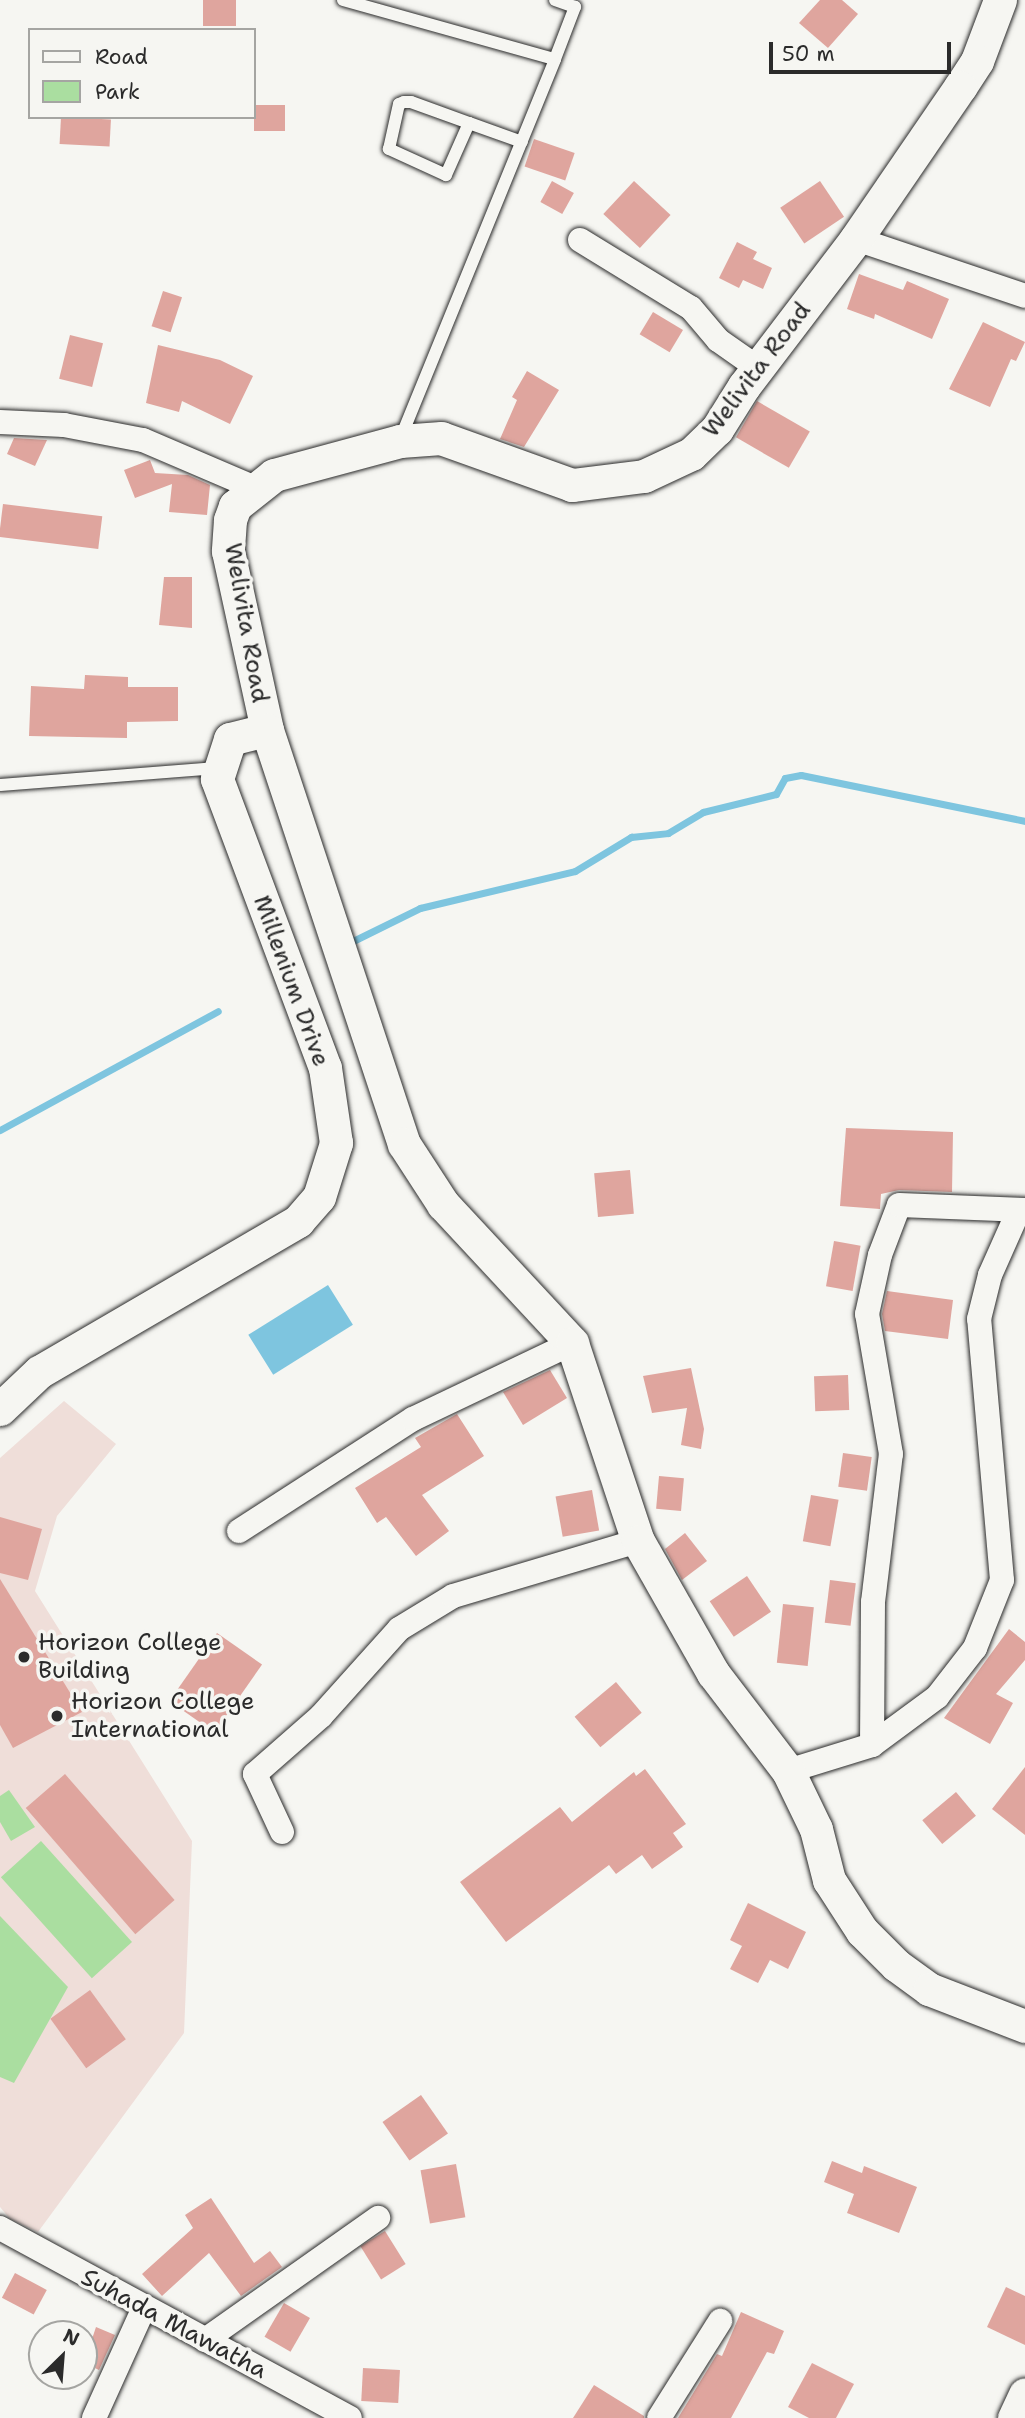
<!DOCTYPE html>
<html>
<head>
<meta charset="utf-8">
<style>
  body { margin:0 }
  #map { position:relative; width:1025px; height:2418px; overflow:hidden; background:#f6f6f2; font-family:"Shantell Sans",sans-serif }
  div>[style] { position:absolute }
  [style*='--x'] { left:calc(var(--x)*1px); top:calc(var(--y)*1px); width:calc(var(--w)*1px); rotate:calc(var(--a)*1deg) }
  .built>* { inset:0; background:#efded9 }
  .green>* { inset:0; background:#aadea0; transform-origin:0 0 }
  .water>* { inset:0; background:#7ec5df; transform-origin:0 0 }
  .stream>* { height:7px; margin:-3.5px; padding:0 3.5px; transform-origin:3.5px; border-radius:3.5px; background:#7ec5df }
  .building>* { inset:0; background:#dfa59e; transform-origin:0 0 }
  .roads { filter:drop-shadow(0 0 2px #2b2b2b) drop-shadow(0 0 2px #2b2b2b) }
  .lane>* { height:12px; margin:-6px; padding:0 6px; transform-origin:6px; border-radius:6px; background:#f6f6f2 }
  .street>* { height:24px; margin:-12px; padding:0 12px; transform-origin:12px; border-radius:12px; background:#f6f6f2 }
  .secondary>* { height:33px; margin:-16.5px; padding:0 16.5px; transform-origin:16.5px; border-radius:16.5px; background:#f6f6f2 }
  .dots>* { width:19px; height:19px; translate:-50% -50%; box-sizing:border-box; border:4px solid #f6f6f2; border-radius:50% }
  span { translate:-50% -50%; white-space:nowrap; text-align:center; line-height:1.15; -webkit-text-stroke:7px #f6f6f2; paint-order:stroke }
  .street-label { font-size:24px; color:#2b2b2b }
  .poi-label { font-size:24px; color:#2b2b2b }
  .left { translate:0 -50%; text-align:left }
  .legend { position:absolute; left:28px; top:28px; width:228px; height:91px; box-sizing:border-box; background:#f6f6f2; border:2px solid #a5a5a2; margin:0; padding:9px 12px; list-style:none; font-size:21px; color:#2b2b2b }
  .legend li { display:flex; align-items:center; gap:14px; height:35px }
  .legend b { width:35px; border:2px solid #a5a5a2 }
  .north { position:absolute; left:28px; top:2320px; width:70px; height:70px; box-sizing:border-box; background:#f6f6f2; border:2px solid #a5a5a2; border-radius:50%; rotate:25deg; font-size:19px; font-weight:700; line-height:28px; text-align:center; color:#2b2b2b }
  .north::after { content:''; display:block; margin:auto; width:24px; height:32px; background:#2b2b2b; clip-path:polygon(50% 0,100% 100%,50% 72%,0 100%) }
  .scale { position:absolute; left:769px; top:42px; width:182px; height:32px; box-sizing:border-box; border:4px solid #2b2b2b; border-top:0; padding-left:9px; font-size:21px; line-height:24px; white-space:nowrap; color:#2b2b2b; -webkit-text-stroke:5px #f6f6f2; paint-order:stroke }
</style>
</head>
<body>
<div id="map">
  <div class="built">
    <i style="clip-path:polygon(64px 1401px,116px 1444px,57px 1516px,35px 1591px,192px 1841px,184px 2033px,38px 2232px,10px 2219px,0 2207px,0 1458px)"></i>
  </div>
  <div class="green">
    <i style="clip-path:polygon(9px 1790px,35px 1827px,11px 1841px,0 1822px,0 1796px)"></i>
    <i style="left:41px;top:1841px;width:136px;height:54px;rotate:48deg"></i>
    <i style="clip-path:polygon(0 1916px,68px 1987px,14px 2083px,0 2077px)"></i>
  </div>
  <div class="water">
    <i style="left:328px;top:1285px;width:47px;height:94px;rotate:58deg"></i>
  </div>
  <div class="stream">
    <i style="--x:353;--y:941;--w:75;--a:-26.2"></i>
    <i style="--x:420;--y:908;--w:159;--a:-13.4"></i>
    <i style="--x:575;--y:871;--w:66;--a:-31.3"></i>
    <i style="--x:631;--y:837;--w:37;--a:-6"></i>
    <i style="--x:668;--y:833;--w:41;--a:-31"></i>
    <i style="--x:703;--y:812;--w:75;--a:-13.9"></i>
    <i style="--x:776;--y:794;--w:18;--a:-61"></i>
    <i style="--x:785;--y:778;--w:16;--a:-11"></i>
    <i style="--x:801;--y:775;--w:229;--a:11.6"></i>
    <i style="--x:0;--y:1130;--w:248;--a:-28.6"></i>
  </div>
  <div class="building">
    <i style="left:203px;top:0;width:33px;height:26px"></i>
    <i style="clip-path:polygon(820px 0,842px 0,858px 14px,828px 48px,799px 23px)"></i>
    <i style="left:254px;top:105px;width:31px;height:26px"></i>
    <i style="left:61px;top:117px;width:50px;height:27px;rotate:3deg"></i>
    <i style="left:534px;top:139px;width:43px;height:29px;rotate:19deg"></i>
    <i style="left:552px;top:181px;width:25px;height:24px;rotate:29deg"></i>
    <i style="left:634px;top:181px;width:50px;height:45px;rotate:43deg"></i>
    <i style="left:820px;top:181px;width:43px;height:48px;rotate:56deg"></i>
    <i style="clip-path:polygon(737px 242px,757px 252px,753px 259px,772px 268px,763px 289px,743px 280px,739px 288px,719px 278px)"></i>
    <i style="clip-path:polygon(859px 274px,903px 290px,907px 281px,949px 299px,932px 339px,875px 314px,874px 319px,847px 309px)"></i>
    <i style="left:163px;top:291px;width:20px;height:37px;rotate:18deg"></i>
    <i style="left:653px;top:312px;width:35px;height:26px;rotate:31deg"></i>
    <i style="clip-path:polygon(983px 322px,1025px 342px,1016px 361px,1011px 359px,990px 407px,949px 389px)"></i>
    <i style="left:70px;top:335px;width:34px;height:45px;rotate:14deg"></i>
    <i style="clip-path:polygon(158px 345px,220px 360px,253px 376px,230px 424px,182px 401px,179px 412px,146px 403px)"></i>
    <i style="clip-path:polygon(527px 371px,559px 390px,524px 447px,500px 439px,517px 400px,512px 397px)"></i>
    <i style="left:757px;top:401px;width:61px;height:42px;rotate:30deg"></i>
    <i style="clip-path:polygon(14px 438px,47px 440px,35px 466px,7px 454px)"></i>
    <i style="clip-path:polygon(150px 460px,155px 473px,188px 475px,210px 485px,207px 515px,169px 512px,172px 484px,135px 498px,124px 470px)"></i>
    <i style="left:3px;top:504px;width:100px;height:33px;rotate:7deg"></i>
    <i style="clip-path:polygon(164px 577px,192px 577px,192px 628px,159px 625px)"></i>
    <i style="clip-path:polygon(85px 675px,128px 677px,128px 687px,178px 687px,178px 721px,127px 722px,127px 738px,29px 736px,31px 686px,84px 689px)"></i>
    <i style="clip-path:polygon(846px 1128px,953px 1132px,952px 1192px,899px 1190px,881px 1194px,880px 1209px,840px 1206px)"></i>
    <i style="left:630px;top:1170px;width:44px;height:36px;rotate:85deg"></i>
    <i style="left:834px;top:1241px;width:27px;height:46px;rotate:10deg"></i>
    <i style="clip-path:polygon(887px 1291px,953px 1300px,948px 1339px,885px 1331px,882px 1314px)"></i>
    <i style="clip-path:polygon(691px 1368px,704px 1429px,701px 1449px,681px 1445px,687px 1408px,652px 1413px,643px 1376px)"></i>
    <i style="clip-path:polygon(550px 1370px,567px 1398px,523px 1425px,503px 1392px)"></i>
    <i style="left:848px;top:1375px;width:35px;height:34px;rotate:88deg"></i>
    <i style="clip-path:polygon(457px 1414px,484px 1456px,422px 1495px,449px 1531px,416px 1556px,386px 1517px,377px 1523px,355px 1488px,421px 1447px,415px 1438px)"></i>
    <i style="left:843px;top:1453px;width:29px;height:34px;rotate:8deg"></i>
    <i style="left:659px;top:1476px;width:25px;height:33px;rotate:5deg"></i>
    <i style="left:592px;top:1490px;width:41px;height:37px;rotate:80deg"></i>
    <i style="left:811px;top:1495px;width:28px;height:47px;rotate:10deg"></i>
    <i style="clip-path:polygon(0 1517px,42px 1529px,28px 1580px,0 1573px)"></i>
    <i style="clip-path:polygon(685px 1533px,707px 1561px,682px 1580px,665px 1549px)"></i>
    <i style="left:747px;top:1576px;width:43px;height:45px;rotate:56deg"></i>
    <i style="clip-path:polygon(0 1579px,82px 1712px,13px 1748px,0 1725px)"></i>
    <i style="left:830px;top:1580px;width:26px;height:43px;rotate:7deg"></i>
    <i style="left:783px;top:1604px;width:31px;height:59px;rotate:6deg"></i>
    <i style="clip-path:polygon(1009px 1629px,1025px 1642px,1025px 1660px,996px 1694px,1013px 1703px,990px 1744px,944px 1718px)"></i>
    <i style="left:217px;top:1633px;width:55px;height:83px;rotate:35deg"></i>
    <i style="left:616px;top:1682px;width:40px;height:54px;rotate:50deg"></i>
    <i style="clip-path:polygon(1025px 1767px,1025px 1835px,992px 1809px)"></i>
    <i style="clip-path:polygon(645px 1769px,686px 1824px,673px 1833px,683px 1847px,652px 1869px,642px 1855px,616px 1874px,609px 1865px,506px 1942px,460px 1882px,560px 1807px,572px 1822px,634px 1772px,636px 1776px)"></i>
    <i style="left:65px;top:1774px;width:167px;height:52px;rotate:49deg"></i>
    <i style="left:956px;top:1792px;width:31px;height:44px;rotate:50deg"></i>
    <i style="clip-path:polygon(748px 1903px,806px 1932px,788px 1969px,770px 1960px,758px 1983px,730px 1969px,742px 1946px,730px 1940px)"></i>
    <i style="left:90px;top:1990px;width:61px;height:49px;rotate:54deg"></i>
    <i style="left:421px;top:2095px;width:47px;height:47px;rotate:55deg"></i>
    <i style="clip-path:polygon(832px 2161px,862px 2173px,864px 2166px,917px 2187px,899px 2233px,847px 2213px,854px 2194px,824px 2182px)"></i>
    <i style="left:456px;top:2164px;width:54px;height:36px;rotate:80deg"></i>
    <i style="clip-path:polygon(211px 2198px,254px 2263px,270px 2251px,282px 2267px,241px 2296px,209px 2253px,162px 2296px,142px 2274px,193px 2228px,185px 2215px)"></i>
    <i style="left:385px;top:2231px;width:39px;height:29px;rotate:58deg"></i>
    <i style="left:15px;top:2273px;width:36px;height:28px;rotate:28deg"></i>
    <i style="clip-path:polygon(1006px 2287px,1025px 2296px,1025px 2345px,987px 2327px)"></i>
    <i style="left:284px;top:2303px;width:30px;height:39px;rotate:30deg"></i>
    <i style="clip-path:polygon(741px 2312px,784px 2331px,774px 2354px,767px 2352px,731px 2418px,678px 2418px,717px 2354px,722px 2356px)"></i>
    <i style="clip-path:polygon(96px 2327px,115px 2335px,99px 2370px,84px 2363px)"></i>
    <i style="clip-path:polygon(812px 2363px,854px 2384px,836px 2418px,809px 2418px,788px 2407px)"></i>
    <i style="left:363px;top:2368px;width:37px;height:33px;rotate:3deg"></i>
    <i style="clip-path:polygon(594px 2385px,644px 2416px,644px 2418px,573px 2418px)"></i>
  </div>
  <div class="roads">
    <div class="lane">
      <i style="--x:343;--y:0;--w:220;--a:15.6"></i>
      <i style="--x:555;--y:59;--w:56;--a:-69"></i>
      <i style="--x:575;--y:7;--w:21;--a:-161"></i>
      <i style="--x:469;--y:123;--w:57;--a:113.9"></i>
      <i style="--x:446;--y:175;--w:63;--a:-155.5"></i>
      <i style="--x:389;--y:149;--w:46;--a:-77.5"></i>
      <i style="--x:399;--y:104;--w:5;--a:-22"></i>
      <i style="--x:404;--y:102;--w:7;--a:0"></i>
      <i style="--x:411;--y:102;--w:62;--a:19.9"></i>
      <i style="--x:469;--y:123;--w:56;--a:19.7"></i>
      <i style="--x:401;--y:437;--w:408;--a:-67.8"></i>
      <i style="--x:0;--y:785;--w:218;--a:-4.5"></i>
    </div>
    <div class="street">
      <i style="--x:856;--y:239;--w:178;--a:18.6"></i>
      <i style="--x:580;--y:240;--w:130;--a:31.5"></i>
      <i style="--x:691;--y:308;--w:42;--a:49.8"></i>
      <i style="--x:718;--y:340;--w:49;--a:35"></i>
      <i style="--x:0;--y:422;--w:64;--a:2.7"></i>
      <i style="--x:64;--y:425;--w:80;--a:10.8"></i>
      <i style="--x:143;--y:440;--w:122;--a:23.2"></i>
      <i style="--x:239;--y:1531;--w:207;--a:-32.8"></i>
      <i style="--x:413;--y:1419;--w:176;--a:-25.5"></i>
      <i style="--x:872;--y:1745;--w:81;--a:-36.4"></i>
      <i style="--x:937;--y:1697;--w:62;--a:-52.2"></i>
      <i style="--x:975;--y:1648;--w:73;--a:-68.3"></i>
      <i style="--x:1002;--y:1580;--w:262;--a:-95"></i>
      <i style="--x:979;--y:1319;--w:45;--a:-76"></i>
      <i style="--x:990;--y:1275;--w:71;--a:-66"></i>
      <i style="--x:788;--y:1771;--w:88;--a:-17.2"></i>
      <i style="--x:872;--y:1745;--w:143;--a:-89.6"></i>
      <i style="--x:873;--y:1602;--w:149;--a:-83.1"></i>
      <i style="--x:891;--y:1454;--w:142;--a:-99.7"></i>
      <i style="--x:867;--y:1314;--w:60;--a:-77.6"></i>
      <i style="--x:880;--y:1255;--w:53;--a:-69.2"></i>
      <i style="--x:899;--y:1205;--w:126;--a:2.3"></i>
      <i style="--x:282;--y:1832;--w:64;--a:-115"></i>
      <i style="--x:255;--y:1774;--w:88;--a:-41.3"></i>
      <i style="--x:321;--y:1716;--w:117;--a:-48.1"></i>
      <i style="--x:399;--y:1629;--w:63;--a:-31.4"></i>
      <i style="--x:453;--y:1596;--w:193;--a:-16.6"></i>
      <i style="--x:0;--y:2228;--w:398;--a:28.5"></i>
      <i style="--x:205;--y:2340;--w:212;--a:-35.2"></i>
      <i style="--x:94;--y:2418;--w:121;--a:-65.6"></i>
      <i style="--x:659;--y:2418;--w:115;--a:-57.8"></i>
    </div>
    <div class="secondary">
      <i style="--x:1000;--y:0;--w:65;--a:110.7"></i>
      <i style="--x:977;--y:61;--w:31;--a:123"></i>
      <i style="--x:960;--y:87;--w:184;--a:124.4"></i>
      <i style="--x:856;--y:239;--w:185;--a:127.3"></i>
      <i style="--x:744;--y:386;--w:51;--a:122.1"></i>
      <i style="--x:717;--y:429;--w:36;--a:136"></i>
      <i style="--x:691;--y:454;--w:52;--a:154.9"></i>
      <i style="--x:644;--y:476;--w:73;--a:172.9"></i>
      <i style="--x:572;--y:485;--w:139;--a:-160.3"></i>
      <i style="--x:441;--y:438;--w:41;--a:175.8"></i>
      <i style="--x:400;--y:441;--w:131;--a:164.9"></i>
      <i style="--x:274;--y:475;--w:50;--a:141.5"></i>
      <i style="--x:235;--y:506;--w:15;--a:110"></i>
      <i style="--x:230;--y:520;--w:31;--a:94"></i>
      <i style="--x:228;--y:551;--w:183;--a:77.7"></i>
      <i style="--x:267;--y:730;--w:436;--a:71.7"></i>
      <i style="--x:404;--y:1144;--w:72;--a:57"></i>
      <i style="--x:443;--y:1204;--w:190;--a:47.1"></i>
      <i style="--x:572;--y:1343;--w:209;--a:71.6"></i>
      <i style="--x:638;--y:1541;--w:152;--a:60.4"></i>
      <i style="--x:713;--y:1673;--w:123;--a:52.6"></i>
      <i style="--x:788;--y:1771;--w:64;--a:64.2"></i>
      <i style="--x:816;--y:1829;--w:53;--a:75.7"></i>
      <i style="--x:829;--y:1880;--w:61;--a:57.1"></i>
      <i style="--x:862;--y:1931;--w:48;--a:45"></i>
      <i style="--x:896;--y:1965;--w:41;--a:36"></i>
      <i style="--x:929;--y:1989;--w:103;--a:21.1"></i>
      <i style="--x:0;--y:1409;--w:54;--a:-43.5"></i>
      <i style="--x:39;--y:1372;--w:300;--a:-30.2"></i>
      <i style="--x:298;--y:1221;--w:32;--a:-49"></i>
      <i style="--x:319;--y:1197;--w:57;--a:-72.5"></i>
      <i style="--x:336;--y:1143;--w:76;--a:-98.3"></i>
      <i style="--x:325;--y:1068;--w:309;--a:-110.5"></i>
      <i style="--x:217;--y:779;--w:42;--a:-72"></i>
      <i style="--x:230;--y:739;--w:38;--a:-14"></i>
      <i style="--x:1014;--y:2418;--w:26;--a:-65"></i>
    </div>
  </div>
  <div class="dots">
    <i style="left:24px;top:1657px;background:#2b2b2b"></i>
    <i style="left:57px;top:1716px;background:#2b2b2b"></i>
  </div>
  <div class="street-label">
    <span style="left:757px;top:370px;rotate:-53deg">Welivita Road</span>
    <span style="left:246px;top:623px;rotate:80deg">Welivita Road</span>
    <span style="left:291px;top:981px;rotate:70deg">Millenium Drive</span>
    <span style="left:174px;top:2324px;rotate:28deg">Suhada Mawatha</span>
  </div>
  <div class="poi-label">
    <span class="left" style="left:38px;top:1657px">Horizon College<br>Building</span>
    <span class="left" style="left:71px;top:1716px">Horizon College<br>International</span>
  </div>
  <ul class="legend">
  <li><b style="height:9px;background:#f6f6f2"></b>Road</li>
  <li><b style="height:19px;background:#aadea0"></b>Park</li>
  </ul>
  <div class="north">N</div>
  <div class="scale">50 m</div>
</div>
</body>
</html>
